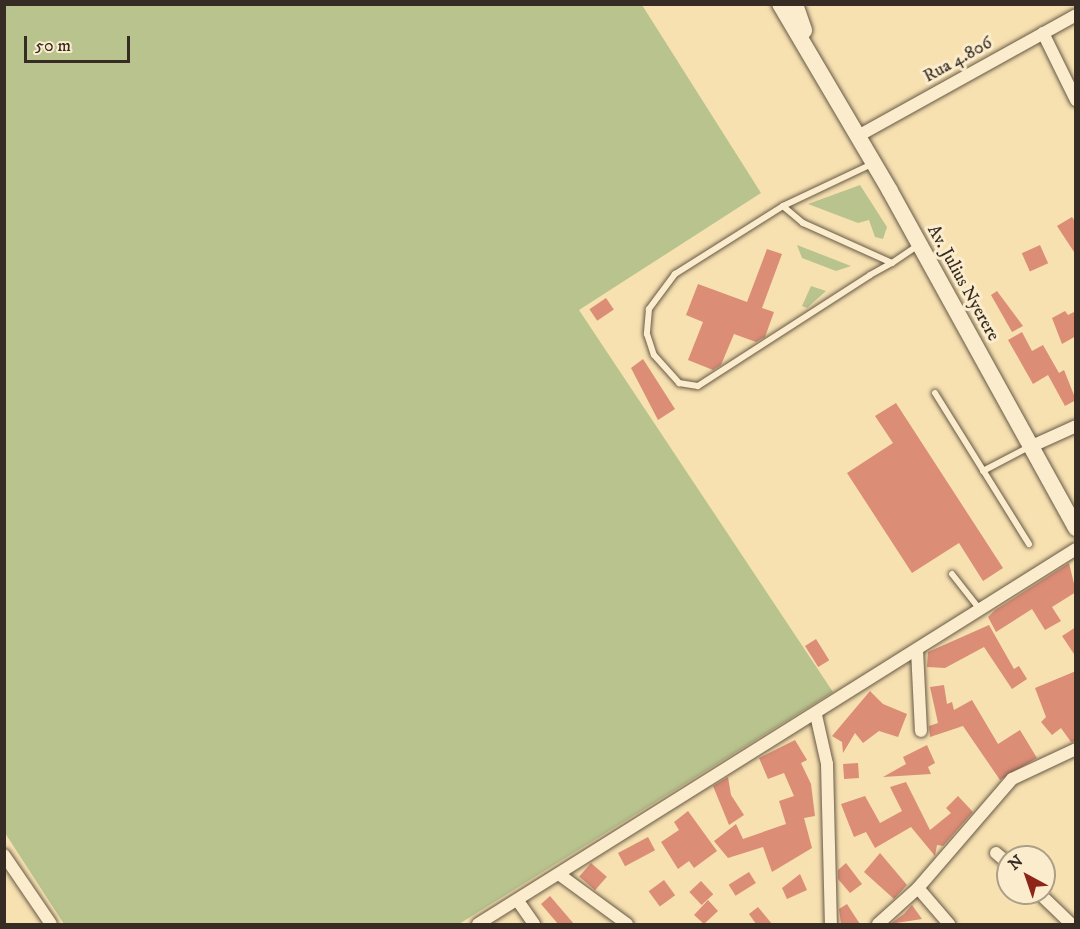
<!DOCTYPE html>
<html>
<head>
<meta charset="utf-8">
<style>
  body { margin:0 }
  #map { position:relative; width:1080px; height:929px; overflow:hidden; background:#f7e1b1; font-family:"IM FELL DW Pica",serif }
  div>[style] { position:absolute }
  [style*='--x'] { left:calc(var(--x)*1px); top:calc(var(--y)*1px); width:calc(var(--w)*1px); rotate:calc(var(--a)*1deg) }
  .green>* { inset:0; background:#b9c38e }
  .building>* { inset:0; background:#db8d76; transform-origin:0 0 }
  .roads { filter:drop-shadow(0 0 2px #675946) drop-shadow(0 0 2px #675946) }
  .lane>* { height:6px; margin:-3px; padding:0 3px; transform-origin:3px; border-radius:3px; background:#faeccc }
  .street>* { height:12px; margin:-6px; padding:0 6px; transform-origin:6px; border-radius:6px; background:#faeccc }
  .secondary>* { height:16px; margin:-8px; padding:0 8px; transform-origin:8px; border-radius:8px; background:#faeccc }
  span { translate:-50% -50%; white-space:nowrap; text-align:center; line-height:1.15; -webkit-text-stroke:6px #faeccc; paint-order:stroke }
  .street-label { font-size:18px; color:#372c23 }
  .frame { position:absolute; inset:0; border:6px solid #372c23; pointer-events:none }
  .north { position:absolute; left:996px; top:845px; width:60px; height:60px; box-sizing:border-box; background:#faeccc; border:2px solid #ac9f88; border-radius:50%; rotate:320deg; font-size:16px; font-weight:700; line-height:24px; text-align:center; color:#372c23 }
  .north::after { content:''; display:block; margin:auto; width:21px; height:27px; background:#8f2418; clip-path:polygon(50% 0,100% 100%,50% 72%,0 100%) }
  .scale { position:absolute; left:24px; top:36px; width:106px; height:27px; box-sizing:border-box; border:3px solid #372c23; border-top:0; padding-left:8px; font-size:18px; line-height:21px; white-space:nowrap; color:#372c23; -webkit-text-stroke:4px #faeccc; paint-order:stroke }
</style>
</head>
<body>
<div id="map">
  <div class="green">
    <i style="clip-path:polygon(5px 4px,642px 5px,761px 193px,579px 310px,833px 692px,459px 924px,64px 924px,5px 833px)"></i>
    <i style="clip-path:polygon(860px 185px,887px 227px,883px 239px,875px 237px,869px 220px,858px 223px,808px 204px)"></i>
    <i style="clip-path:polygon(797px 245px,851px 266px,836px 271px,802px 258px)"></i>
    <i style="clip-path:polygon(811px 286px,826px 291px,807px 308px,802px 306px)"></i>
  </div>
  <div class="building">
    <i style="clip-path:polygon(1072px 217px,1076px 223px,1076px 255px,1057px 226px)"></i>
    <i style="left:1040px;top:245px;width:20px;height:20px;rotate:66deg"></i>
    <i style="clip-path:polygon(767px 249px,782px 254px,762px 308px,774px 312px,765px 337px,756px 342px,734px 334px,721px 365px,713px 370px,688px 360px,703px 322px,686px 315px,698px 284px,747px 302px)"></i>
    <i style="clip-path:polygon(997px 291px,1023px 326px,1012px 332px,991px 295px)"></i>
    <i style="left:606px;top:298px;width:14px;height:20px;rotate:56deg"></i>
    <i style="clip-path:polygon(1065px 311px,1068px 315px,1076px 311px,1076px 336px,1062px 344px,1052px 318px)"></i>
    <i style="clip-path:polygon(1022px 332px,1032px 351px,1043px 345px,1059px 373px,1064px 370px,1076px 400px,1065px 406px,1048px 375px,1033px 384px,1008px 340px)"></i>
    <i style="clip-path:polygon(643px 359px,675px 409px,658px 420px,631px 368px)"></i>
    <i style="clip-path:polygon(896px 403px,1003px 568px,983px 581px,959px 543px,912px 573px,847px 473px,893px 443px,875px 416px)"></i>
    <i style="clip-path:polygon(1069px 563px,1076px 592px,1052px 607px,1061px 621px,1045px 630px,1032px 609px,996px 632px,988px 617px,995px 610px)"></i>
    <i style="clip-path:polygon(989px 625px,1014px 669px,1019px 666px,1027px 679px,1012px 689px,984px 647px,945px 668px,927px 667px,928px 652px)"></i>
    <i style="clip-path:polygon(1076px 627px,1076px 657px,1062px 636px)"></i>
    <i style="left:816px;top:639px;width:25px;height:13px;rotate:58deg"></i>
    <i style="clip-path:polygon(1076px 671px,1076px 741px,1071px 742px,1061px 728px,1052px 735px,1041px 722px,1046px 717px,1035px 688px)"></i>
    <i style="clip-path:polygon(944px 685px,947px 704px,952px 702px,954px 710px,972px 700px,998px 744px,1020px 730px,1037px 758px,1000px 780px,963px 726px,930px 737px,929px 726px,938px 723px,930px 687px)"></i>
    <i style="clip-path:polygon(870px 691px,883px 704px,907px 714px,898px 737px,879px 731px,863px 743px,855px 733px,843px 753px,842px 742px,832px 736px)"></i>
    <i style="clip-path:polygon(795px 740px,807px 760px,801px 763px,811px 784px,815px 816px,804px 818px,812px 848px,772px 872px,763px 847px,728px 858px,714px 841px,736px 824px,743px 839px,786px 824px,779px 801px,794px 796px,784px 773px,768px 779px,759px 758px)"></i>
    <i style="clip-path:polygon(927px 745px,935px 763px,928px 767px,931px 774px,883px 777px,906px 764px,903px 757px)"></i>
    <i style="left:858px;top:763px;width:15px;height:15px;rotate:86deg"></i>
    <i style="clip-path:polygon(728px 777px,731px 795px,744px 815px,729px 825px,713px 786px)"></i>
    <i style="clip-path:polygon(906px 782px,930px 830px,951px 813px,946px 808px,958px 796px,973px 812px,943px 846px,937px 845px,935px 856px,911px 827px,875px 848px,866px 832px,854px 837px,846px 817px,841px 804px,865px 796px,880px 823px,902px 811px,890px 787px)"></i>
    <i style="clip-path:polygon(688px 811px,717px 851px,694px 868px,689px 861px,678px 869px,661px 842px,679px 830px,674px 822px)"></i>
    <i style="left:648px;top:837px;width:15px;height:34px;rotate:62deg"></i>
    <i style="clip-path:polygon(880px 853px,907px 885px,894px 899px,864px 872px)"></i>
    <i style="left:591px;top:863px;width:21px;height:18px;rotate:41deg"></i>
    <i style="clip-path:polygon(846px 863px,862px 884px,850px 893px,838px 879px,838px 870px)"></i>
    <i style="left:749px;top:872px;width:13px;height:24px;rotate:58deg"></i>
    <i style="clip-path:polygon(800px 874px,807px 890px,787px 899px,782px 888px)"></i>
    <i style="left:664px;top:880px;width:19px;height:19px;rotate:54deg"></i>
    <i style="left:701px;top:881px;width:18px;height:16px;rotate:47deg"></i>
    <i style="clip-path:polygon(550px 896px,574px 924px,558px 924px,541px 904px)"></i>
    <i style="clip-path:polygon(708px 900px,718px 911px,704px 924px,694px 915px)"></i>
    <i style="clip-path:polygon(847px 904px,854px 915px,860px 924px,841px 924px,839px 909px)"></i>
    <i style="clip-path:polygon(912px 905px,922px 919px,890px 924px,904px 914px)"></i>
    <i style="clip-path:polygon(758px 907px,772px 924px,756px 924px,749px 914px)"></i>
  </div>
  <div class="roads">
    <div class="lane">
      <i style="--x:783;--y:206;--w:98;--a:-25.3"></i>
      <i style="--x:892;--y:263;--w:98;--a:-155.8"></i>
      <i style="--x:803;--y:223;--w:26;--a:-140"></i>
      <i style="--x:783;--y:206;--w:128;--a:147.8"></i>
      <i style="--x:675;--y:274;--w:44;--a:126.6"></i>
      <i style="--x:649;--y:309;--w:25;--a:95"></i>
      <i style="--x:647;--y:334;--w:22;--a:72"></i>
      <i style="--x:654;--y:355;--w:38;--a:48"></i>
      <i style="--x:679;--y:383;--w:19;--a:9"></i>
      <i style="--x:698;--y:386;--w:205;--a:-32.8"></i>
      <i style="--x:870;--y:275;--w:25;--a:-29"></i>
      <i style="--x:892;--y:263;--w:32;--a:-34"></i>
      <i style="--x:935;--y:393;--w:178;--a:58.1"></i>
      <i style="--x:983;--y:471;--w:52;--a:-27.6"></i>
      <i style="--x:952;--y:574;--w:42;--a:51.8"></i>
    </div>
    <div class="street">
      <i style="--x:1043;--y:33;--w:75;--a:63.8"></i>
      <i style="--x:858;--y:136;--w:249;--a:-29"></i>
      <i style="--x:1032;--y:446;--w:48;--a:-24.4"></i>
      <i style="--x:917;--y:650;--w:81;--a:87.2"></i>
      <i style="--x:816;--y:715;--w:50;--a:77.3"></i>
      <i style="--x:827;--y:764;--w:160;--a:88.6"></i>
      <i style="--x:996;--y:853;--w:16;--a:40"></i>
      <i style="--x:4;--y:855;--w:83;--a:55.7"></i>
      <i style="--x:560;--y:875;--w:83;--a:36.2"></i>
      <i style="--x:918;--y:888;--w:48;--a:49.3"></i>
      <i style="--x:1039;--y:893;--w:45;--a:44.1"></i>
      <i style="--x:518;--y:901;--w:28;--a:55"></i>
      <i style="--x:478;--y:924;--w:706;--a:-32.09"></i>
      <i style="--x:878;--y:924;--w:54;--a:-42"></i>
      <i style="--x:918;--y:888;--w:144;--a:-49.2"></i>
      <i style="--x:1012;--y:779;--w:71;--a:-25.1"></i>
    </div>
    <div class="secondary">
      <i style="--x:780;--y:4;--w:217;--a:59.5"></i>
      <i style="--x:890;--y:191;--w:385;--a:61.1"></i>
      <i style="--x:795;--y:4;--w:28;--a:71"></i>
    </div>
  </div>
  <div class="street-label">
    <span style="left:958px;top:60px;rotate:-29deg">Rua 4.806</span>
    <span style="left:963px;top:283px;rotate:61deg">Av. Julius Nyerere</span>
  </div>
  <div class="frame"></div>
  <div class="north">N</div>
  <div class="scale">50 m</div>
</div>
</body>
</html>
